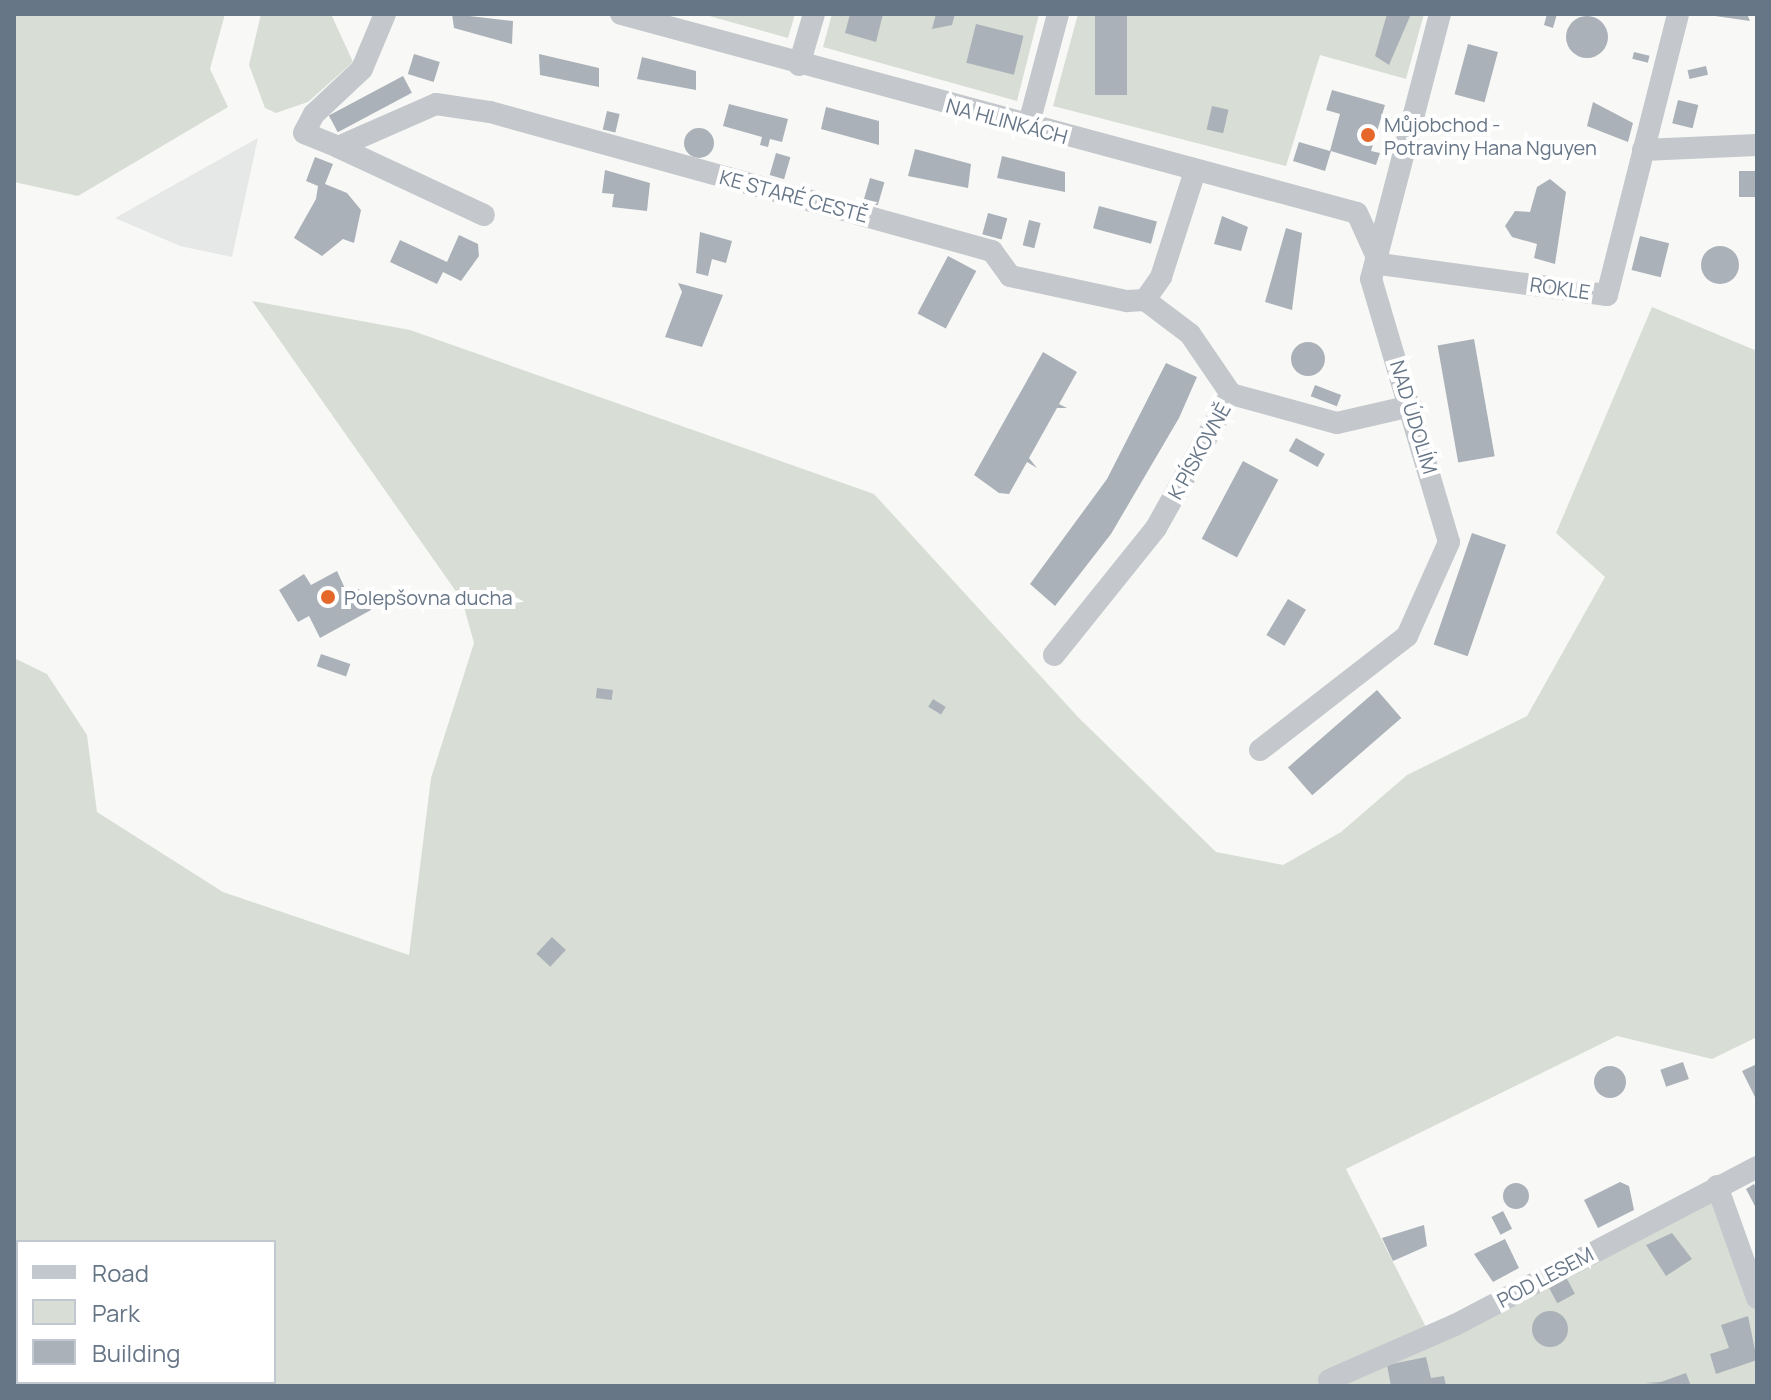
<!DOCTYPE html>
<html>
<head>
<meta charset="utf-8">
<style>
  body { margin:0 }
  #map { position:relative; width:1771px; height:1400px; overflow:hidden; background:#f8f9f6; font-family:Manrope,sans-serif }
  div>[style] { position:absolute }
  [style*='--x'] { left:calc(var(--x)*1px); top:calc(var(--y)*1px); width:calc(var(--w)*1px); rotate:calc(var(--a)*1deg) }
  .built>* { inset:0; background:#e6e8e7 }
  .green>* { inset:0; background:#d8ded5 }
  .building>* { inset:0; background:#aab1b8; transform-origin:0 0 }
  .round { border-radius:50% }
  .street>* { height:22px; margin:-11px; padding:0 11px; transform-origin:11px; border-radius:11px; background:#c4c7cb }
  .dots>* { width:22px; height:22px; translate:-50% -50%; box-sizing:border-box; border:4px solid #fff; border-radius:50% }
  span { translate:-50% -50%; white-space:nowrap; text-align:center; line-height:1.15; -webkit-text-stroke:8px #fff; paint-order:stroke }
  .street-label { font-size:20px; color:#677687 }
  .poi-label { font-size:20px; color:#677687 }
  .left { translate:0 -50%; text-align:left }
  .frame { position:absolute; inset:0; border:16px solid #677687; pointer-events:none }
  .legend { position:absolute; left:16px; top:1240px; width:260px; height:144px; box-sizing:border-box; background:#fff; border:2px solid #c2c8cf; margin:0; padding:10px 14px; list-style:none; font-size:24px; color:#677687 }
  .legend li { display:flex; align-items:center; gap:16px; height:40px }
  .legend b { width:40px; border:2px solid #c2c8cf }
</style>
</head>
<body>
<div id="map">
  <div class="built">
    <i style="clip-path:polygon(258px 138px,232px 257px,180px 246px,115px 218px)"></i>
  </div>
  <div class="green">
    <i style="clip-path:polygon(14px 14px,225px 14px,210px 69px,228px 107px,78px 196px,14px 182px)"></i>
    <i style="clip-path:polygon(261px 14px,331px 14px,353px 62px,308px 102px,276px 113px,265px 108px,249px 65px)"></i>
    <i style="clip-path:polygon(702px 14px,795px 14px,788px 38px)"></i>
    <i style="clip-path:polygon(832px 14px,1039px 14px,1017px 101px,823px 47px)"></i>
    <i style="clip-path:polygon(1078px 14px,1424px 14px,1406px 79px,1320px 55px,1286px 166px,1053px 106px)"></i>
    <i style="clip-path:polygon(evenodd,252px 301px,410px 330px,874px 494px,1078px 717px,1216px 852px,1283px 865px,1341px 832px,1407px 775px,1527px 716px,1605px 577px,1556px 533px,1652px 307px,1757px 351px,1757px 1037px,1712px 1059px,1617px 1036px,1346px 1169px,1426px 1327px,1337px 1386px,14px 1386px,14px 658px,47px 674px,87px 735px,97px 812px,223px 892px,409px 955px,431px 778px,474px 643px,462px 600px,252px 301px,18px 1242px,274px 1242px,274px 1382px,18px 1382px,18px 1242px)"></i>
    <i style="clip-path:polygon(1708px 1200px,1718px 1203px,1757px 1315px,1757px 1386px,1342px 1386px)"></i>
  </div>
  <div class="building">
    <i style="clip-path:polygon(452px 14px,513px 21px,512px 44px,454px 28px)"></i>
    <i style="clip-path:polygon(850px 14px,883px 14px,876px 42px,845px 33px)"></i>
    <i style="clip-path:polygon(936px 14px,955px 14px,952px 25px,932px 29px)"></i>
    <i style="left:1095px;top:14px;width:32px;height:81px"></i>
    <i style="clip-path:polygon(1387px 14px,1411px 14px,1389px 65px,1375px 56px)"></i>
    <i style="clip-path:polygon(1547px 14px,1557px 14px,1553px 28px,1544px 25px)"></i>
    <i style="clip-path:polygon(1747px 14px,1750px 21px,1715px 16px,1715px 14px)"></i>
    <i class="round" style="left:1566px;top:16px;width:42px;height:42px"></i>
    <i style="left:976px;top:24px;width:49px;height:40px;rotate:14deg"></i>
    <i style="left:1468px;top:44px;width:31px;height:52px;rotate:15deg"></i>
    <i style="left:1634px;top:52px;width:16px;height:7px;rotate:14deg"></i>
    <i style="left:414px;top:54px;width:27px;height:21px;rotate:17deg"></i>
    <i style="clip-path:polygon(539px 54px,599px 68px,599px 87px,540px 75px)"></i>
    <i style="clip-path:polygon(642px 57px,696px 71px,696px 90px,637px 79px)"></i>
    <i style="left:1706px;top:66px;width:9px;height:19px;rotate:77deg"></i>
    <i style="left:403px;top:76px;width:19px;height:84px;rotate:62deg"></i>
    <i style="clip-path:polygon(1332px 90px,1385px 105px,1371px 151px,1380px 153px,1376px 165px,1331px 151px,1325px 171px,1293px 161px,1299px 142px,1330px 151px,1340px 114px,1326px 110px)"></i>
    <i style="left:1678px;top:100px;width:21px;height:24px;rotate:14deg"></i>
    <i style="clip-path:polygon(1593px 102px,1633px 123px,1628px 142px,1587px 126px)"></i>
    <i style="clip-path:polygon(729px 104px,788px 119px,782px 142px,770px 139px,768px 147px,760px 145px,762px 137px,723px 126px)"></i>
    <i style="left:1212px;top:106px;width:17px;height:24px;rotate:13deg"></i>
    <i style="clip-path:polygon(826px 107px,879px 121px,879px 145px,821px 129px)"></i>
    <i style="left:607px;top:111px;width:13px;height:19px;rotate:13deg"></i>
    <i class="round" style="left:684px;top:128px;width:30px;height:30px"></i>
    <i style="clip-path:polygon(915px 149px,971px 164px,968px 188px,908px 176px)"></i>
    <i style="left:776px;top:153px;width:15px;height:23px;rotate:16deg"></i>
    <i style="clip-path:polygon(1002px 156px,1065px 172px,1065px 192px,997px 178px)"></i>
    <i style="clip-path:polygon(315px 157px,333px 164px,325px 184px,347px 193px,361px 210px,354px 243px,343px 239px,322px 256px,294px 238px,316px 199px,318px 186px,306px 181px)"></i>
    <i style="clip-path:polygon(605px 170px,650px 183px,647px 211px,612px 207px,614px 194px,602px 193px)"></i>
    <i style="left:1739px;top:171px;width:18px;height:26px"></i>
    <i style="left:870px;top:178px;width:15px;height:24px;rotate:16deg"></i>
    <i style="clip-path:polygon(1550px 179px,1566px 192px,1555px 264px,1534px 258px,1537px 244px,1512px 237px,1505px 226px,1515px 211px,1530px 212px,1537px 187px)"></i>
    <i style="left:1099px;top:206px;width:60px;height:23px;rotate:15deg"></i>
    <i style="left:988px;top:213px;width:20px;height:22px;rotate:15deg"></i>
    <i style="clip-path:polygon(1222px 216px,1248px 227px,1241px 251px,1214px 244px)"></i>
    <i style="left:1029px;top:220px;width:12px;height:26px;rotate:14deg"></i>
    <i style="clip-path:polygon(1286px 228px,1302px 233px,1292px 310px,1265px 302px)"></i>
    <i style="clip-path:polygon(700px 232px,732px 241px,726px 263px,712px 259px,708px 276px,696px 273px)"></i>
    <i style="clip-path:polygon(459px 235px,478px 244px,479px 256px,461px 281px,443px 272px,437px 284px,390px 262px,400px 240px,447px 262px)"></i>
    <i style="left:1640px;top:236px;width:30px;height:35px;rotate:14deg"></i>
    <i class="round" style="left:1701px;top:246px;width:38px;height:38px"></i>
    <i style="left:948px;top:256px;width:32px;height:65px;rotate:28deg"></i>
    <i style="clip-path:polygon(678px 283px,723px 295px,702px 347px,665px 337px,682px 292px)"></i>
    <i style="left:1474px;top:339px;width:119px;height:37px;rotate:80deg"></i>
    <i class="round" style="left:1291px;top:342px;width:34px;height:34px"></i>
    <i style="clip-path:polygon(1043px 352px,1077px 372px,1059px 404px,1067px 408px,1057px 408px,1029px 458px,1037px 468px,1027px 462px,1009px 494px,999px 493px,974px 475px)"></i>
    <i style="clip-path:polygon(1166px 363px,1197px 377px,1179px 418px,1111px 534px,1055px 606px,1030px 584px,1107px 479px)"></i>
    <i style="left:1315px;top:385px;width:28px;height:12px;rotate:21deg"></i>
    <i style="left:1296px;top:438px;width:33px;height:15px;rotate:29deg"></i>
    <i style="left:1243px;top:461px;width:40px;height:88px;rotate:28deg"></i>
    <i style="left:1472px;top:533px;width:36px;height:118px;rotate:19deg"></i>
    <i style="clip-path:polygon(337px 571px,348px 595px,359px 589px,371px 610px,320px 638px,309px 616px,298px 622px,279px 590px,304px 574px,311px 585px)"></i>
    <i style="left:1288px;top:599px;width:21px;height:42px;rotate:31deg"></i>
    <i style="left:321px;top:654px;width:31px;height:13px;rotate:19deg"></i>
    <i style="left:597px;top:688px;width:16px;height:10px;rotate:7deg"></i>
    <i style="left:1377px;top:690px;width:37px;height:118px;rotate:49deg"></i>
    <i style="left:933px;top:699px;width:15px;height:9px;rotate:32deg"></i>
    <i style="left:552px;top:937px;width:19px;height:23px;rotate:43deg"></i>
    <i style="left:1683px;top:1062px;width:18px;height:24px;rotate:71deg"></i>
    <i style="clip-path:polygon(1757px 1064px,1757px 1101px,1742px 1071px)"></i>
    <i class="round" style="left:1594px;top:1066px;width:32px;height:32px"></i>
    <i style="clip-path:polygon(1620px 1182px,1629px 1186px,1634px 1210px,1598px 1228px,1584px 1200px)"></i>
    <i class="round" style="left:1503px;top:1183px;width:26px;height:26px"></i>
    <i style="clip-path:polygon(1754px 1184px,1757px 1190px,1757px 1210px,1746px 1189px)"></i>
    <i style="left:1503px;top:1211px;width:20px;height:13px;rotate:63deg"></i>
    <i style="clip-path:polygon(1424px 1225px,1427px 1246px,1393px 1261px,1382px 1238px)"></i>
    <i style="clip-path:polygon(1672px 1233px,1692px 1259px,1666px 1276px,1646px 1245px)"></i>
    <i style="clip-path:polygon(1505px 1239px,1519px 1268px,1493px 1282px,1474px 1254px)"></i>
    <i style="left:1566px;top:1277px;width:19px;height:20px;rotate:62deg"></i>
    <i class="round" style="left:1532px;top:1311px;width:36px;height:36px"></i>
    <i style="clip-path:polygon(1748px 1316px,1757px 1360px,1716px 1374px,1710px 1354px,1729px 1348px,1721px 1325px)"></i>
    <i style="clip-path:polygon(1426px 1357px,1431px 1378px,1444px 1376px,1446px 1386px,1391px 1386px,1387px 1365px)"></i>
    <i style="clip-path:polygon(1686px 1373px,1691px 1386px,1645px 1383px,1661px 1382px)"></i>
  </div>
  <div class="street">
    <i style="--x:385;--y:14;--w:60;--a:112.7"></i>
    <i style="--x:362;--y:69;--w:66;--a:136.8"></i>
    <i style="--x:314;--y:114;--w:21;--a:118"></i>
    <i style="--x:304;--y:133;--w:37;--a:22"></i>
    <i style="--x:338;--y:147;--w:107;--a:-23.7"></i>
    <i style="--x:436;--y:104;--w:55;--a:8.4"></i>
    <i style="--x:490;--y:112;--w:521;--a:15.48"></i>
    <i style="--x:992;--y:251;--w:31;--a:54"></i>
    <i style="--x:1010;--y:276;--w:120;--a:12.1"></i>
    <i style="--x:1127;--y:301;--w:18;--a:-3"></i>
    <i style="--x:1145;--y:300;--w:28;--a:-55"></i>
    <i style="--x:1161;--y:277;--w:111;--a:-72.2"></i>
    <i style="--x:621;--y:14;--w:762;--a:15.13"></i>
    <i style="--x:1357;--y:213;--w:56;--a:65.7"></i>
    <i style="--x:1380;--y:264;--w:229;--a:7.8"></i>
    <i style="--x:1607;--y:295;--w:290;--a:-75.8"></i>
    <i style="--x:799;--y:65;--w:53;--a:-73.6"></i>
    <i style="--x:1028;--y:127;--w:117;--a:-75.1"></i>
    <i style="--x:338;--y:147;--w:161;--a:25"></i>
    <i style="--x:1643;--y:150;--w:114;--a:-2.5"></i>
    <i style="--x:1145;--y:300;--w:56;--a:37.1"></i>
    <i style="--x:1190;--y:334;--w:73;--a:55.7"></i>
    <i style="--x:1054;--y:655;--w:163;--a:-51.2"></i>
    <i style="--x:1156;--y:528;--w:154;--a:-60.8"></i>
    <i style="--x:1231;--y:394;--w:110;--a:15.3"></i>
    <i style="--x:1337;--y:423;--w:76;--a:-12.9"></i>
    <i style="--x:1260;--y:750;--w:186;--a:-37.8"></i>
    <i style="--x:1407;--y:636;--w:103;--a:-65.9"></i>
    <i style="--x:1449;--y:542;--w:274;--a:-106.5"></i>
    <i style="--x:1371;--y:279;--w:274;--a:-75.4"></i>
    <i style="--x:1717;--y:1186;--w:119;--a:70.3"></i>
    <i style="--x:1329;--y:1380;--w:137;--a:-23.6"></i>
    <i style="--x:1455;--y:1325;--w:341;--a:-27.6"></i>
  </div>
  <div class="dots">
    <i style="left:1368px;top:135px;background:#e5672a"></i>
    <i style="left:328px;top:597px;background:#e5672a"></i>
  </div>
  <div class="street-label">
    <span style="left:1007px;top:121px;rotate:15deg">NA HLINKÁCH</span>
    <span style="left:794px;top:196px;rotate:15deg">KE STARÉ CESTĚ</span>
    <span style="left:1560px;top:288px;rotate:8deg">ROKLE</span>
    <span style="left:1414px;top:417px;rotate:73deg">NAD ÚDOLÍM</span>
    <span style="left:1199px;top:451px;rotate:-61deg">K PÍSKOVNĚ</span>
    <span style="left:1545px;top:1277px;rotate:-28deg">POD LESEM</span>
  </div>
  <div class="poi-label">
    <span class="left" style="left:1384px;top:136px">Můjobchod -<br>Potraviny Hana Nguyen</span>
    <span class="left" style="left:344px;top:597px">Polepšovna ducha</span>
  </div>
  <div class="frame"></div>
  <ul class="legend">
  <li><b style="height:10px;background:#c4c7cb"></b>Road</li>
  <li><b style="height:22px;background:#d8ded5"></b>Park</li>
  <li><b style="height:22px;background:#aab1b8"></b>Building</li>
  </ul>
</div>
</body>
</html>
